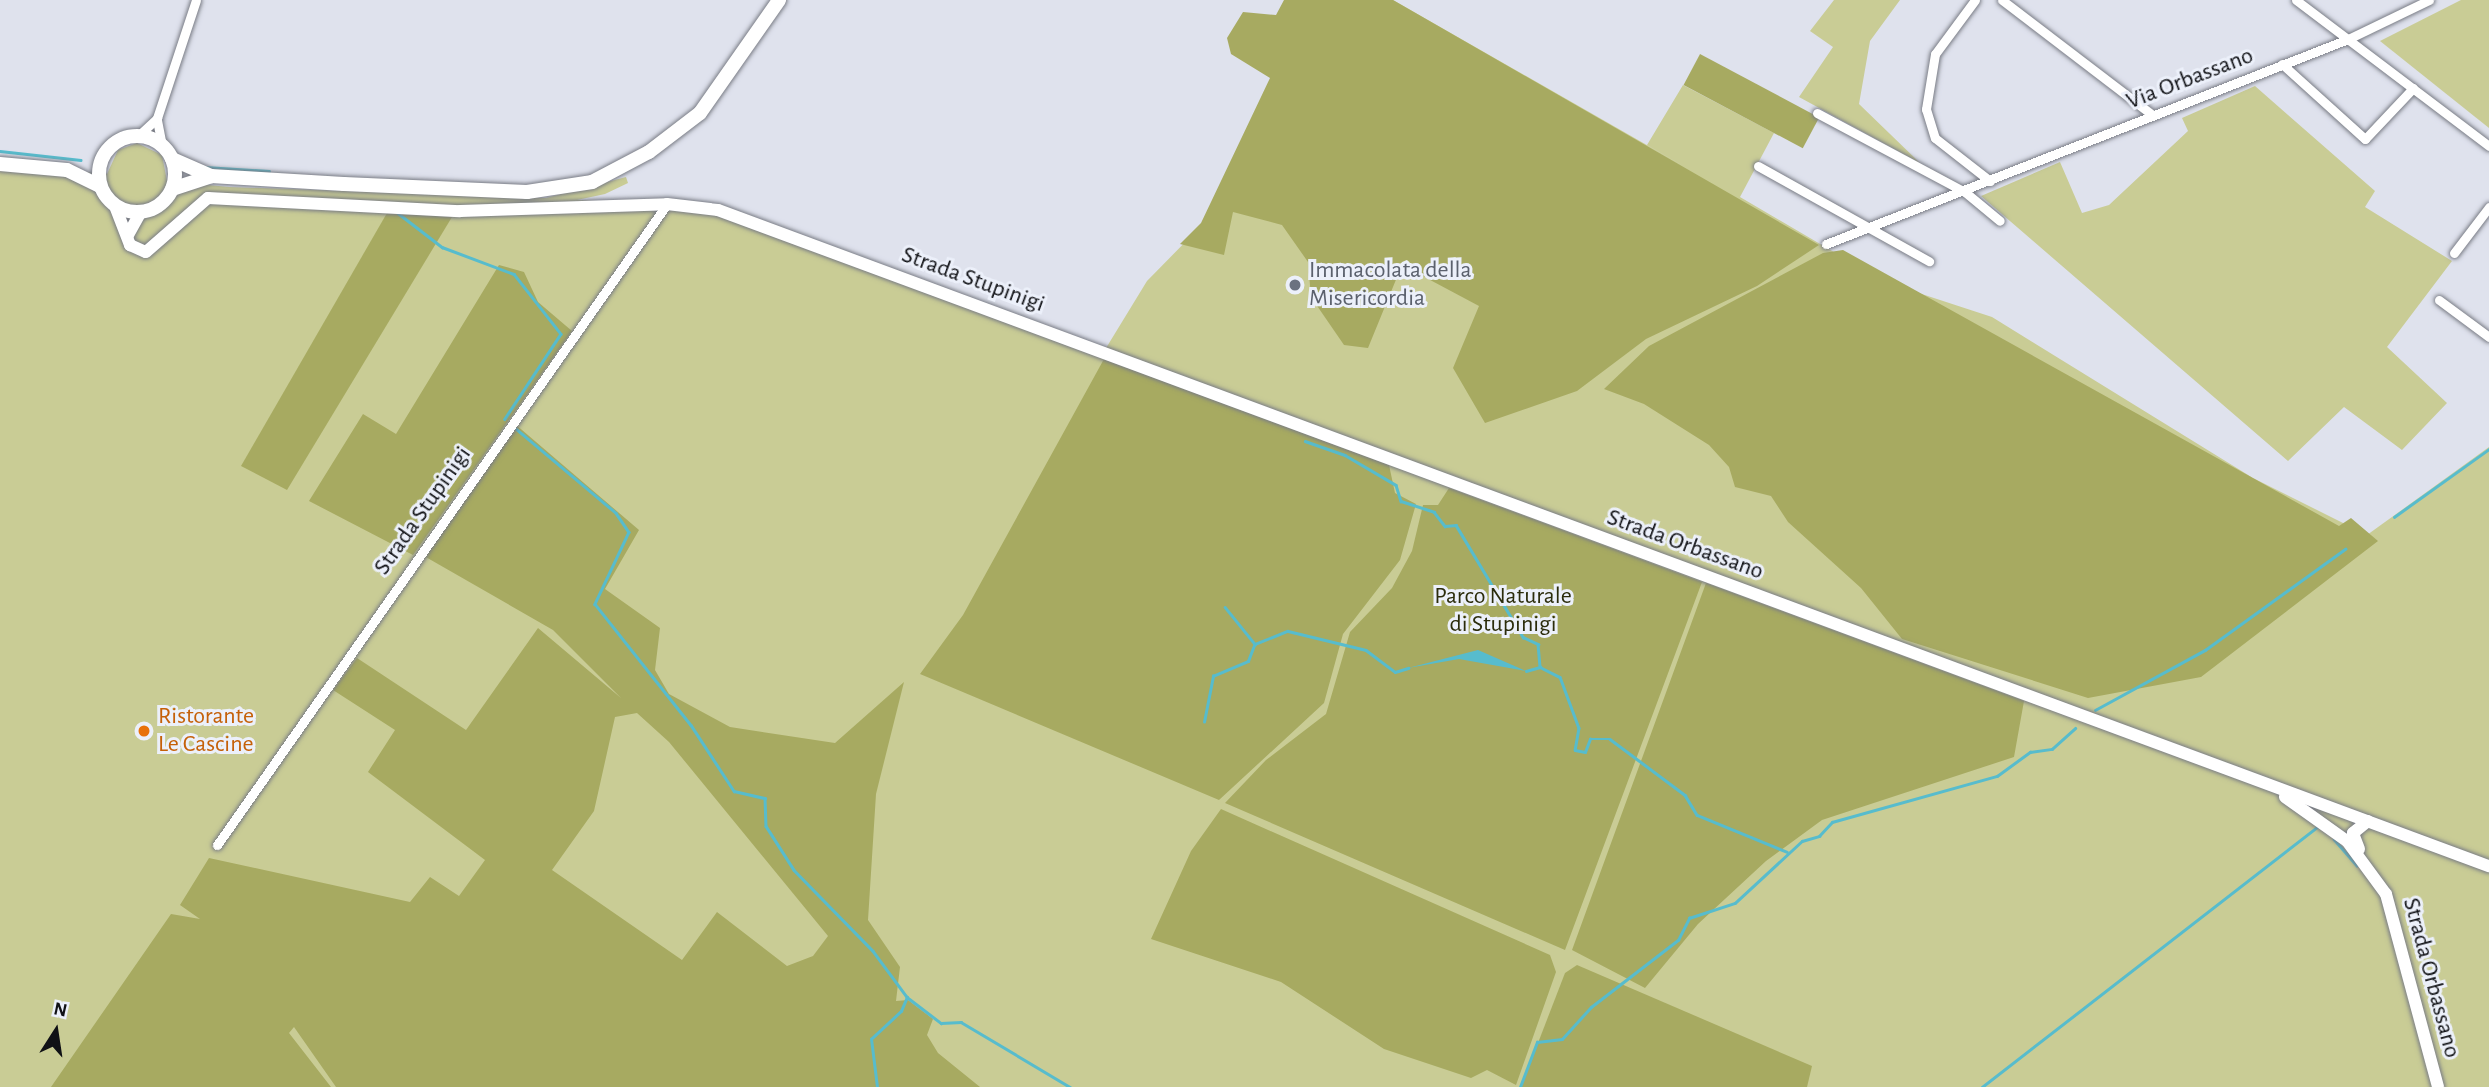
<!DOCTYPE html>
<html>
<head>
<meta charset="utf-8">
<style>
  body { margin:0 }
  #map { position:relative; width:2489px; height:1087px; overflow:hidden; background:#dfe2ed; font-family:"Alegreya Sans",sans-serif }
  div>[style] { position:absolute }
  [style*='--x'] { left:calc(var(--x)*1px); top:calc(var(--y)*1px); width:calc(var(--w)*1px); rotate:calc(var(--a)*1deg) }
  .green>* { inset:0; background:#c9cc95 }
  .forest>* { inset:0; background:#a7aa61; transform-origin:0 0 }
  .water>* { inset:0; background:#57bccd }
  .stream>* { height:2.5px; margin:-1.25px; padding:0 1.25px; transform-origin:1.25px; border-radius:1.25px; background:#57bccd }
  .roads { filter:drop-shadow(0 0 2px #797c85) drop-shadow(0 0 2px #797c85) }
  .minor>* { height:9px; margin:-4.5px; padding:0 4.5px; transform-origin:4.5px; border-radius:4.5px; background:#fff }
  .secondary>* { height:12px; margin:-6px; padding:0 6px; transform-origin:6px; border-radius:6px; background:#fff }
  .primary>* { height:14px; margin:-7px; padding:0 7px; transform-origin:7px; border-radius:7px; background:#fff }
  .primary>.ring { margin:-7px; padding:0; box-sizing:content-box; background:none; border:14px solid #fff; border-radius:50% }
  .dots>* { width:19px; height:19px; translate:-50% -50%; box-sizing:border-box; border:4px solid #ecf0fa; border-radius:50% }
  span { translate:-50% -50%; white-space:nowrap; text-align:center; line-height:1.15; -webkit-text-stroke:6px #ecf0fa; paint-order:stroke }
  .street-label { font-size:24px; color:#101115 }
  .worship-label { font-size:24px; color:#5b616d }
  .left { translate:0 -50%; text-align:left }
  .park-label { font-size:24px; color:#2b2c0b }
  .food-label { font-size:24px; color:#c56008 }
  .north { position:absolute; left:21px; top:996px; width:70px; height:70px; -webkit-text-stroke:5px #ecf0fa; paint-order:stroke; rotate:12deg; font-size:19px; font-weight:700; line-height:28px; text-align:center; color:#101115 }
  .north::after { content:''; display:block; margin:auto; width:24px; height:32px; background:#101115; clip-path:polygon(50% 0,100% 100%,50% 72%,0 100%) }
</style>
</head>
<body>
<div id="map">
  <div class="green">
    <i style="clip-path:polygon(1329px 0,1393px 0,1694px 172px,1647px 145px,1683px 85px,1774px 133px,1740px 197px,1885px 282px,1992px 317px,2253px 478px,2367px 535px,2489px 447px,2489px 1087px,0 1087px,0 164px,107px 174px,118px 150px,137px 143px,162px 155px,167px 181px,229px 187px,546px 198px,626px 177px,628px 183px,605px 194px,577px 200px,696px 206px,1103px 353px,1147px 281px,1201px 226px)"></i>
    <i style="clip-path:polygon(1834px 0,1900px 0,1870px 41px,1859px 104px,1920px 163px,1799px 97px,1833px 47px,1810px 31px)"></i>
    <i style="clip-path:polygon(2461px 0,2489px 0,2489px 128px,2380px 41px)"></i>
    <i style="clip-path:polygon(2255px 86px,2375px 191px,2365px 207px,2452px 261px,2387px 347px,2447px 403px,2402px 450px,2344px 407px,2288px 461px,1981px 196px,2060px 162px,2082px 213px,2109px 205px,2188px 131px,2182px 118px)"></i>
  </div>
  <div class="forest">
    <i style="clip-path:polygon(1284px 0,1393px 0,1819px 245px,1757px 286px,1646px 339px,1577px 391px,1485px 423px,1453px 368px,1479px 306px,1402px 265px,1368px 348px,1344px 345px,1311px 297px,1308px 262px,1282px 225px,1233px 212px,1224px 255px,1180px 244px,1201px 223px,1270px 78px,1231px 54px,1227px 38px,1243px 12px,1276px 15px)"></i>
    <i style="left:1700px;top:54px;width:135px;height:35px;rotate:28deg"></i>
    <i style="clip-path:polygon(387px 213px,452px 217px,287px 490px,241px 466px)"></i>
    <i style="clip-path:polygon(1843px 250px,2339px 526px,2351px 518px,2378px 541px,2201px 677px,2088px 698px,1902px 639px,1861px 588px,1788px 522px,1771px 496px,1735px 487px,1729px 467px,1709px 445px,1644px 404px,1604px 389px,1649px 346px,1823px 253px)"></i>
    <i style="clip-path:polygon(499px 265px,524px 272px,538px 302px,572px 331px,413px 555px,309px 501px,363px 414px,396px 434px)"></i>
    <i style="clip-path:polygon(1104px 359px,1389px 465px,1395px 493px,1416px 504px,1400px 560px,1343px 634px,1324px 703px,1219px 800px,920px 674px,963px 615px)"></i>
    <i style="clip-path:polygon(evenodd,515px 424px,639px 530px,605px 589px,660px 628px,655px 670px,669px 694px,730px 727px,835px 743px,904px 682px,876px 794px,868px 920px,900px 967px,896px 1001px,908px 1000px,933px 1019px,927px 1035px,938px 1053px,980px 1087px,336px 1087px,294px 1027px,289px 1033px,331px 1087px,51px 1087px,171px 914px,200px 919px,180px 905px,209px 858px,410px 902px,430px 877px,459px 896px,485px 860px,368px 772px,395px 730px,333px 690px,357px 658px,466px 730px,538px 628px,621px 698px,553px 630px,424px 556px,515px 424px,637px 713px,669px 742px,828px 936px,813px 956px,787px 966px,717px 912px,682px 960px,552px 870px,594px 811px,615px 717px,637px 713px)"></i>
    <i style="clip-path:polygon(1449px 488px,1702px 582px,1565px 950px,1225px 803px,1266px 760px,1326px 714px,1350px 632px,1392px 588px,1412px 551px,1423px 505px,1438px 505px)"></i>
    <i style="clip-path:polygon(1706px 583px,2024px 701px,2014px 757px,1822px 820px,1766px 861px,1698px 924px,1645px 988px,1572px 950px)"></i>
    <i style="clip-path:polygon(1221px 809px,1550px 955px,1556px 972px,1516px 1085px,1487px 1070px,1471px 1078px,1384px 1049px,1281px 982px,1151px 939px,1191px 851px)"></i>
    <i style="clip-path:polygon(1577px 965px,1812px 1066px,1807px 1087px,1521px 1087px,1565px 973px)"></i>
  </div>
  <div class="water">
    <i style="clip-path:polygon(1478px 650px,1526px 671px,1459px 659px,1408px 668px)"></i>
  </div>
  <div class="stream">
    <i style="--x:0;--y:151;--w:81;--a:6.4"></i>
    <i style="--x:205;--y:167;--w:64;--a:3.6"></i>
    <i style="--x:398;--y:213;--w:56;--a:37.7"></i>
    <i style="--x:442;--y:247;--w:77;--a:20.6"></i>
    <i style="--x:514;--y:274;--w:76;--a:51.9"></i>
    <i style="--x:561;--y:334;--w:102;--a:123.4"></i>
    <i style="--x:514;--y:427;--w:133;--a:40.1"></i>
    <i style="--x:616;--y:513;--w:23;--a:56"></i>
    <i style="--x:629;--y:532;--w:80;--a:115.3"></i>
    <i style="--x:595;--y:604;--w:154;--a:51.6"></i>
    <i style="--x:691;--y:725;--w:79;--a:56.9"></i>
    <i style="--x:734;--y:791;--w:32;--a:13"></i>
    <i style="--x:765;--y:798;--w:28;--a:88"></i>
    <i style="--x:766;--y:826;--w:52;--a:57.5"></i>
    <i style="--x:794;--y:870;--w:113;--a:45.7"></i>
    <i style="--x:873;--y:951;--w:57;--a:53.5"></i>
    <i style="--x:907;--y:997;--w:43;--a:37.4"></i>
    <i style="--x:941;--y:1023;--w:20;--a:-3"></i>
    <i style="--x:961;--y:1022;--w:127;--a:30.8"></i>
    <i style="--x:1305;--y:441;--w:42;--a:19.3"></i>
    <i style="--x:1345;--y:455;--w:59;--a:30.5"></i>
    <i style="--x:1396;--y:485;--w:17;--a:73"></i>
    <i style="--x:1401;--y:501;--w:35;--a:18"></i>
    <i style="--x:1434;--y:512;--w:18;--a:52"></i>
    <i style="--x:1445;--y:526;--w:11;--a:-5"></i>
    <i style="--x:1456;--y:525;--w:131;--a:59.1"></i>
    <i style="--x:1523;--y:637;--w:17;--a:25"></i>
    <i style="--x:1538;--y:644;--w:23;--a:85"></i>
    <i style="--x:1540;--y:667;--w:22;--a:27"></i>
    <i style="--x:1560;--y:677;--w:54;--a:69.6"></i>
    <i style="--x:1579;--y:728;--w:22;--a:100"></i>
    <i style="--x:1575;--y:750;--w:10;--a:11"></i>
    <i style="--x:1585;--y:752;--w:14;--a:-69"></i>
    <i style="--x:1590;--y:739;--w:20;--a:0"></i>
    <i style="--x:1610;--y:739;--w:94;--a:36.7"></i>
    <i style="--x:1685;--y:795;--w:23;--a:59"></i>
    <i style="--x:1697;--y:815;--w:97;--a:22.3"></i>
    <i style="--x:2394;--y:517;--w:117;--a:-35.6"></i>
    <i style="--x:1225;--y:607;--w:48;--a:51"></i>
    <i style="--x:1255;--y:644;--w:35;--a:-22"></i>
    <i style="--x:1288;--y:631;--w:80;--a:13.7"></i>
    <i style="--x:1366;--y:650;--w:36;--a:37"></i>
    <i style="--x:1395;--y:672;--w:14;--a:-17"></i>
    <i style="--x:1526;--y:671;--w:15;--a:-16"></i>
    <i style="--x:2095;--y:710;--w:125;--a:-28.6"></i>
    <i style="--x:2205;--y:650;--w:173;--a:-35.8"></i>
    <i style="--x:1204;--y:722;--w:47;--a:-78.9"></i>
    <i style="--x:1213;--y:676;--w:38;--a:-23"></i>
    <i style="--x:1248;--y:661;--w:17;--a:-69"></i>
    <i style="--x:2334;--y:839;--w:35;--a:49"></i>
    <i style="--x:877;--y:1087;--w:48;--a:-97.1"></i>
    <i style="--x:871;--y:1039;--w:41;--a:-43"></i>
    <i style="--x:901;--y:1011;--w:15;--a:-67"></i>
    <i style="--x:1520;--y:1087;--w:48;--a:-69.3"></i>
    <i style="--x:1537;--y:1042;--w:25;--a:-7"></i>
    <i style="--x:1562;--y:1039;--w:43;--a:-47.8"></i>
    <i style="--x:1591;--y:1007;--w:110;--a:-37.6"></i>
    <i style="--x:1678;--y:940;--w:25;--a:-63"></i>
    <i style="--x:1689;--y:918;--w:48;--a:-18.1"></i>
    <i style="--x:1735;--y:903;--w:91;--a:-42.8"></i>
    <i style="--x:1802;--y:841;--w:18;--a:-16"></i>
    <i style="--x:1819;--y:836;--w:19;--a:-47"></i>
    <i style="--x:1832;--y:822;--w:171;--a:-15.6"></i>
    <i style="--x:1997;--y:776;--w:41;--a:-36"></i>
    <i style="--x:2030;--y:752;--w:22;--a:-8"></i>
    <i style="--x:2052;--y:749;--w:31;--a:-42"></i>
    <i style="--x:1982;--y:1087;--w:425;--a:-37.8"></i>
  </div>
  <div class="roads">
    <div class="minor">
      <i style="--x:1975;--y:0;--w:67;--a:126.5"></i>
      <i style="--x:1935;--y:54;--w:56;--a:99.3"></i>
      <i style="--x:1926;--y:109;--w:30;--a:73"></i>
      <i style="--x:1935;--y:138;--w:70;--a:38"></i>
      <i style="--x:2002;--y:0;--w:188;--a:37.4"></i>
      <i style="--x:2296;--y:0;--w:242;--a:37.1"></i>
      <i style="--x:2282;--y:64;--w:112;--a:42.1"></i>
      <i style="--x:2365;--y:139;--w:70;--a:-46.7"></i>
      <i style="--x:1817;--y:113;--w:168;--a:28.1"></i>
      <i style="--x:1965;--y:192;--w:45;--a:39.6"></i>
      <i style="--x:157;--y:120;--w:25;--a:79"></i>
      <i style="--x:139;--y:135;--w:25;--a:-43"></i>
      <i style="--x:157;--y:118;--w:124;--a:-71.7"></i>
      <i style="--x:1758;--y:166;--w:196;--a:29.1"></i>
      <i style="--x:1826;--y:244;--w:561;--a:-21.44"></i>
      <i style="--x:2348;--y:39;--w:90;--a:-25.7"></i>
      <i style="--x:2454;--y:253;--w:58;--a:-52.7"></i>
      <i style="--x:2439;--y:300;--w:62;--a:36.5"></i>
      <i style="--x:217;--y:845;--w:783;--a:-54.93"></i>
    </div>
    <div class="secondary">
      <i style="--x:115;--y:206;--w:42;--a:69"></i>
      <i style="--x:130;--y:245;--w:17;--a:24"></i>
      <i style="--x:146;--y:252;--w:82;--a:-41.1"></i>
      <i style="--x:208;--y:198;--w:252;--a:3"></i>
      <i style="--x:460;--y:211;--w:207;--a:-1.9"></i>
      <i style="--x:667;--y:204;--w:51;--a:6.7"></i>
      <i style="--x:718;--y:210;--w:1889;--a:20.33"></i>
      <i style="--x:128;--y:235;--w:26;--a:-61"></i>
      <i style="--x:2285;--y:797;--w:76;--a:35.4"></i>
      <i style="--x:2347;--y:841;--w:66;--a:53.7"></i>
      <i style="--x:2386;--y:894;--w:200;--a:74.9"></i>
      <i style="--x:2359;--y:849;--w:17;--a:-111"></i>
      <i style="--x:2353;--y:833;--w:19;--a:-39"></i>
    </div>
    <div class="primary">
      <i class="ring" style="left:99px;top:136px;width:62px;height:62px"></i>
      <i style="--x:172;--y:159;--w:43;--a:23.6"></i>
      <i style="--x:211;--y:176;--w:133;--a:3.4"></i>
      <i style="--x:344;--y:184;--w:183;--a:2.5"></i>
      <i style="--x:527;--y:192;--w:66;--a:-8.7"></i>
      <i style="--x:592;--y:182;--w:64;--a:-27.8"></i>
      <i style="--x:649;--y:152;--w:64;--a:-37.4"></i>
      <i style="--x:700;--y:113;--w:138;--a:-55"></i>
      <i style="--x:0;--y:164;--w:67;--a:5.1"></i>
      <i style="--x:67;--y:170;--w:37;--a:26"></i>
      <i style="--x:172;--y:189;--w:40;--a:-18"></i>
    </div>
  </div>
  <div class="dots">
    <i style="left:1295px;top:285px;background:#6b7280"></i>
    <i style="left:144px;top:731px;background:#e8710a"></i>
  </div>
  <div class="street-label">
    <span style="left:2190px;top:79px;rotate:-21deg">Via Orbassano</span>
    <span style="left:973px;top:280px;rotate:20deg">Strada Stupinigi</span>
    <span style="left:423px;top:511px;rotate:-55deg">Strada Stupinigi</span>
    <span style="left:1685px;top:545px;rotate:20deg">Strada Orbassano</span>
    <span style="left:2431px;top:978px;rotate:75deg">Strada Orbassano</span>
  </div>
  <div class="worship-label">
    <span class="left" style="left:1309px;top:285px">Immacolata della<br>Misericordia</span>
  </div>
  <div class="park-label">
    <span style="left:1503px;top:611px">Parco Naturale<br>di Stupinigi</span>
  </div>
  <div class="food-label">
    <span class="left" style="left:158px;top:731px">Ristorante<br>Le Cascine</span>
  </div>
  <div class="north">N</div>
</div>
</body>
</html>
